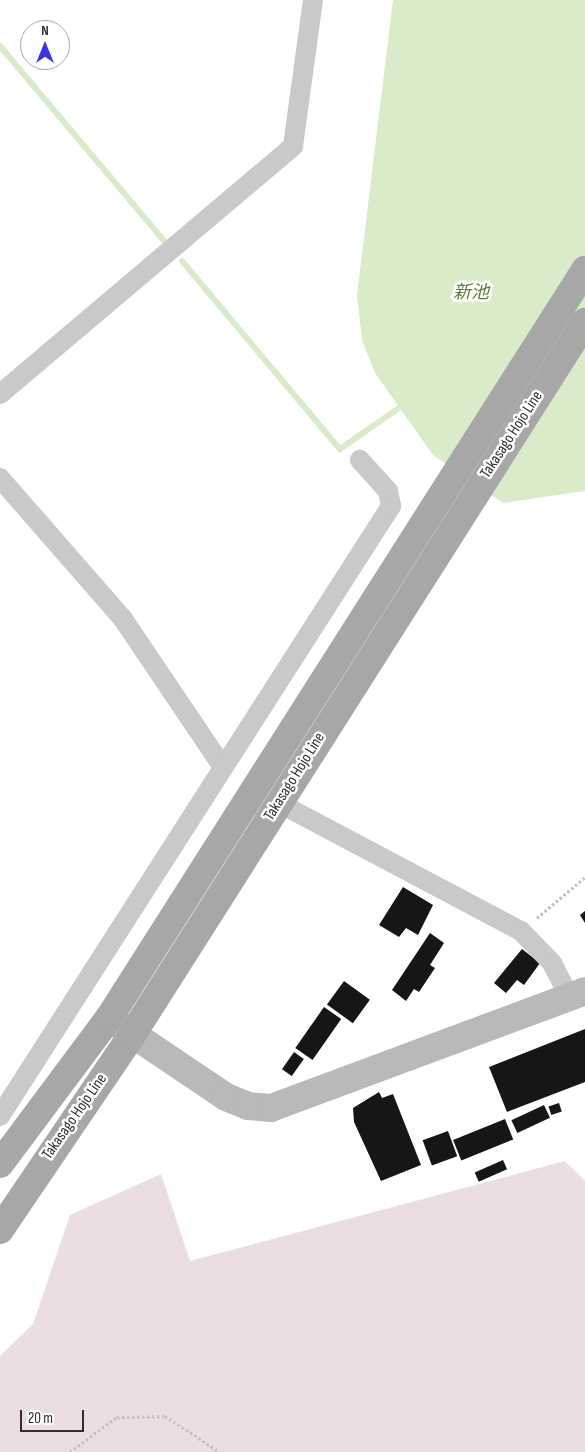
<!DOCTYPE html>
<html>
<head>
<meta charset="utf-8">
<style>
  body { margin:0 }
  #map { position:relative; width:585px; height:1452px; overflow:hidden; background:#fff; font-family:"Sofia Sans Condensed","Noto Sans JP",sans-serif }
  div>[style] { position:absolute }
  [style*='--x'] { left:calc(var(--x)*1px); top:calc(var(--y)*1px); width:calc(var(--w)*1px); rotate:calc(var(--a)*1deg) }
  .green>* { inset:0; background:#ecdde3 }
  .water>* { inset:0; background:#daebc9 }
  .stream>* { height:6px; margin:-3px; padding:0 3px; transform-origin:3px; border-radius:3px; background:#daebc9 }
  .building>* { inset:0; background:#161616; transform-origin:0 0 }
  .path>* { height:3px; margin-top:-1.5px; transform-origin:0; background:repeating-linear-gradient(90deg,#c3c3c3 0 2.5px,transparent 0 5px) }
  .street>* { height:20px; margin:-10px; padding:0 10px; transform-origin:10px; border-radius:10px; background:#c9c9c9 }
  .secondary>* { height:28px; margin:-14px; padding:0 14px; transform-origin:14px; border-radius:14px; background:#b9b9b9 }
  .primary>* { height:28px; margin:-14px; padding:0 14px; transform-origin:14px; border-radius:14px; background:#a7a7a7 }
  span { translate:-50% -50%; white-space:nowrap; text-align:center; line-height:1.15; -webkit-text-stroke:5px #fff; paint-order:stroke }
  .street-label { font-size:16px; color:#2f2f2f }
  .water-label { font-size:18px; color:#5a7d37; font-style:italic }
  .north { position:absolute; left:20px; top:20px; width:50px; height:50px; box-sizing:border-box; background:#fff; border:1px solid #acacac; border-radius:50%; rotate:0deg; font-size:14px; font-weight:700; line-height:20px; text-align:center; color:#2f2f2f }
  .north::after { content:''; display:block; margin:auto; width:18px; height:22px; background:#3b34e2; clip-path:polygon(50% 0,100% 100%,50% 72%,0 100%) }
  .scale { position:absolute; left:20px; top:1410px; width:64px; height:22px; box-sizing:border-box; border:2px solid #2f2f2f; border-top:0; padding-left:6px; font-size:15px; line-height:18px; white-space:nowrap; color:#2f2f2f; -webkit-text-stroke:4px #fff; paint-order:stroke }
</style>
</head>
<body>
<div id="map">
  <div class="green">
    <i style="clip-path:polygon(565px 1161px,585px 1181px,585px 1452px,0 1452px,0 1356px,33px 1324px,70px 1215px,161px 1174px,190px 1261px)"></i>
  </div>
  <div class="water">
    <i style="clip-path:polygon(393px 0,585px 0,585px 491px,503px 503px,433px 455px,375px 373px,362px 340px,357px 295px)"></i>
  </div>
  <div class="stream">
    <i style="--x:0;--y:46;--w:258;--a:49.9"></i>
    <i style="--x:182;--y:261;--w:246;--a:50"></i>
    <i style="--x:340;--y:449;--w:72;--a:-34.8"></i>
  </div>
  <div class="building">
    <i style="clip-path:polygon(403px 887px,433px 905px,418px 935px,406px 928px,399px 937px,379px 925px)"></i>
    <i style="clip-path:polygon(585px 911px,585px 923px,580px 915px)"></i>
    <i style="clip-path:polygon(430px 933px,444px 943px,430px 965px,435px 968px,419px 992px,414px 989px,406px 1001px,392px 990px)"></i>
    <i style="clip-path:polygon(522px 949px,540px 963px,524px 985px,517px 980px,506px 993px,494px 983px)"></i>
    <i style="left:344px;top:981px;width:32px;height:29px;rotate:36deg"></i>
    <i style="left:324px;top:1007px;width:21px;height:50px;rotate:35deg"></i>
    <i style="clip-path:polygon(585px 1029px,585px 1082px,507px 1112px,489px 1067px)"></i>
    <i style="left:294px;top:1052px;width:12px;height:21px;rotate:35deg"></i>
    <i style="clip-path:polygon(379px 1092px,382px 1098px,393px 1094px,421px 1165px,381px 1181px,354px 1122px,353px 1108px)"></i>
    <i style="left:559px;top:1103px;width:9px;height:11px;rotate:72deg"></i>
    <i style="left:544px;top:1105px;width:14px;height:36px;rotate:65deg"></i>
    <i style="left:505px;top:1119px;width:22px;height:56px;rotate:68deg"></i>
    <i style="left:448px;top:1131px;width:27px;height:27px;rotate:70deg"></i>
    <i style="left:503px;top:1160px;width:10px;height:31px;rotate:66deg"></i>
  </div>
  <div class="path">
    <i style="--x:537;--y:918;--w:63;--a:-40.5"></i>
    <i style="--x:70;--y:1452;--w:59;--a:-36.7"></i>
    <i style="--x:117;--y:1417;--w:48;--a:-1.2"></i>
    <i style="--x:165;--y:1416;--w:66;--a:33.2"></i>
  </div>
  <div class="street">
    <i style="--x:0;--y:394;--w:384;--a:-40.2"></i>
    <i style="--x:293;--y:146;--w:147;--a:-82.2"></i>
    <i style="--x:0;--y:478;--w:187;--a:48.9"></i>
    <i style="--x:123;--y:619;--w:177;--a:56"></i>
    <i style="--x:279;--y:803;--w:274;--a:27.9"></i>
    <i style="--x:521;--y:931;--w:45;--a:45.9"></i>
    <i style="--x:552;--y:963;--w:38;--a:63"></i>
    <i style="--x:0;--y:1116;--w:725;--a:-57.34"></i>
    <i style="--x:391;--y:506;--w:15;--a:-101"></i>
    <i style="--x:388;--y:491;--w:42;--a:-132.1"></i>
  </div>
  <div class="secondary">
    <i style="--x:113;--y:1021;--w:136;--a:33.9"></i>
    <i style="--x:226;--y:1097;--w:24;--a:22"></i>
    <i style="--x:248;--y:1106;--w:23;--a:5"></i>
    <i style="--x:271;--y:1108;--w:335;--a:-20.4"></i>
  </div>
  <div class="primary">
    <i style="--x:0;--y:1164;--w:182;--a:-53.3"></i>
    <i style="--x:109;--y:1018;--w:887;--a:-57.53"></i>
    <i style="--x:0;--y:1230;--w:235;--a:-55.9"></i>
    <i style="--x:132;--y:1035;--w:845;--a:-57.57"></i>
  </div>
  <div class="street-label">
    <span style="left:512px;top:435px;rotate:-57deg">Takasago Hojo Line</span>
    <span style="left:295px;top:777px;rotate:-58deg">Takasago Hojo Line</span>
    <span style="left:75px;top:1117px;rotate:-55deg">Takasago Hojo Line</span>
  </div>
  <div class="water-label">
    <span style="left:471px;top:293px">新池</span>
  </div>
  <div class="north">N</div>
  <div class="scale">20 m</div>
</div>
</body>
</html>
